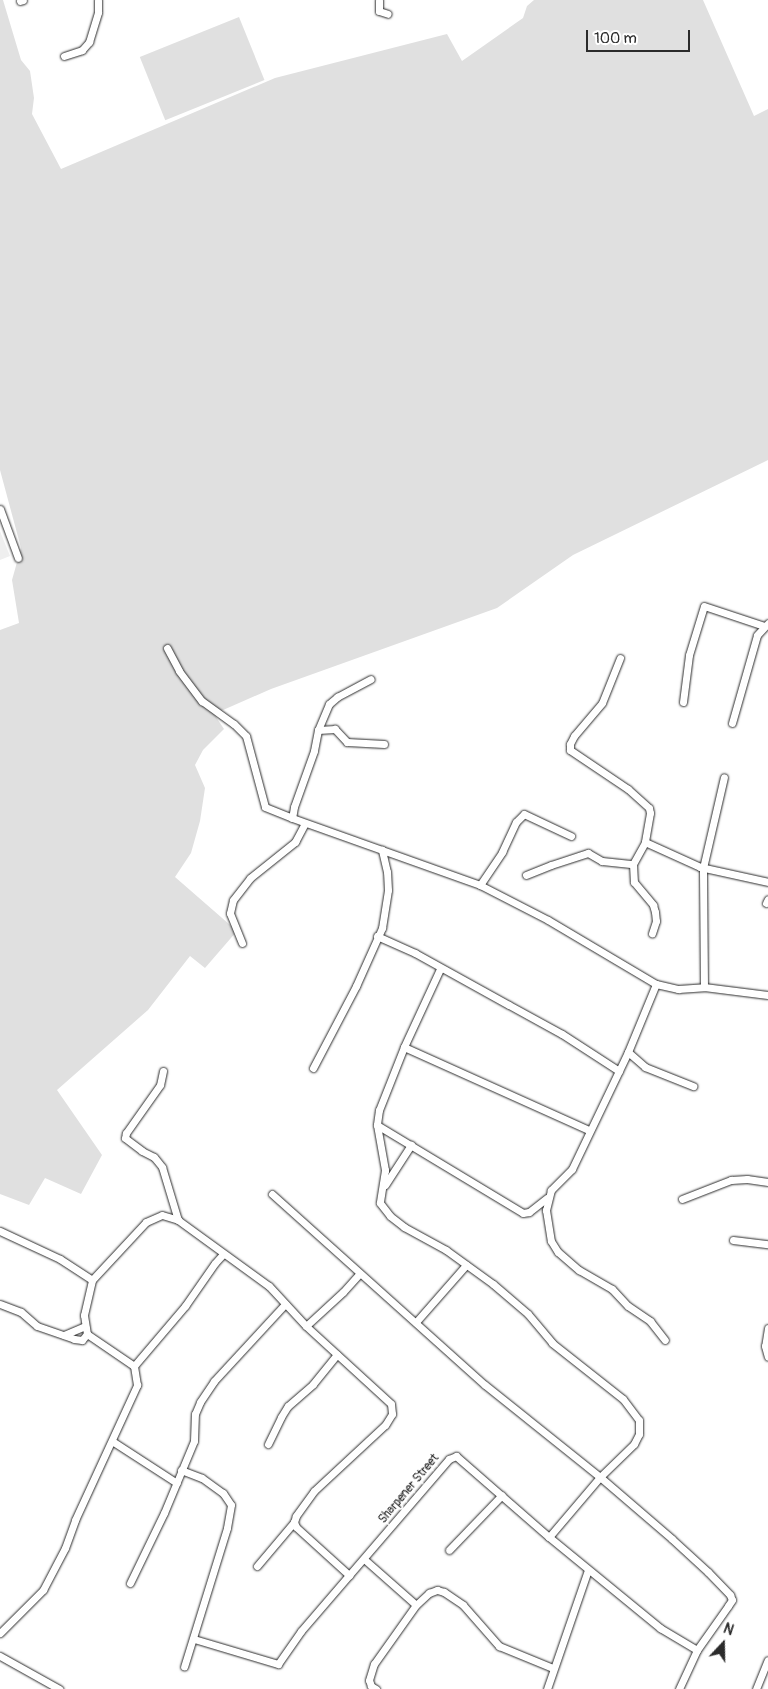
<!DOCTYPE html>
<html>
<head>
<meta charset="utf-8">
<style>
  body { margin:0 }
  #map { position:relative; width:768px; height:1689px; overflow:hidden; background:#fff; font-family:Pangolin,sans-serif }
  div>[style] { position:absolute }
  [style*='--x'] { left:calc(var(--x)*1px); top:calc(var(--y)*1px); width:calc(var(--w)*1px); rotate:calc(var(--a)*1deg) }
  .built>* { inset:0; background:#efefef }
  .green>* { inset:0; background:#e0e0e0; transform-origin:0 0 }
  .roads { filter:drop-shadow(0 0 1px #2b2b2b) drop-shadow(0 0 1px #2b2b2b) }
  .minor>* { height:7px; margin:-3.5px; padding:0 3.5px; transform-origin:3.5px; border-radius:3.5px; background:#fff }
  span { translate:-50% -50%; white-space:nowrap; text-align:center; line-height:1.15; -webkit-text-stroke:4px #fff; paint-order:stroke }
  .street-label { font-size:12px; color:#2b2b2b }
  .north { position:absolute; left:698px; top:1619px; width:50px; height:50px; -webkit-text-stroke:4px #fff; paint-order:stroke; rotate:21deg; font-size:14px; font-weight:700; line-height:20px; text-align:center; color:#2b2b2b }
  .north::after { content:''; display:block; margin:auto; width:18px; height:22px; background:#2b2b2b; clip-path:polygon(50% 0,100% 100%,50% 72%,0 100%) }
  .scale { position:absolute; left:586px; top:30px; width:104px; height:22px; box-sizing:border-box; border:2px solid #2b2b2b; border-top:0; padding-left:6px; font-size:15px; line-height:18px; white-space:nowrap; color:#2b2b2b; -webkit-text-stroke:4px #fff; paint-order:stroke }
</style>
</head>
<body>
<div id="map">
  <div class="built">
    <i style="clip-path:polygon(0 531px,10px 556px,0 560px)"></i>
  </div>
  <div class="green">
    <i style="clip-path:polygon(0 0,3px 0,21px 60px,30px 71px,34px 98px,32px 114px,61px 169px,275px 78px,447px 34px,462px 61px,523px 18px,527px 6px,534px 0,703px 0,754px 116px,768px 109px,768px 460px,573px 555px,497px 608px,271px 689px,214px 714px,224px 729px,203px 750px,195px 765px,205px 788px,200px 821px,191px 853px,175px 877px,237px 931px,205px 968px,190px 956px,148px 1010px,57px 1090px,102px 1155px,81px 1194px,45px 1178px,29px 1205px,0 1194px,0 630px,19px 623px,12px 580px,21px 548px,0 470px)"></i>
    <i style="left:239px;top:17px;width:68px;height:107px;rotate:68deg"></i>
  </div>
  <div class="roads">
    <div class="minor">
      <i style="--x:379;--y:0;--w:11;--a:90"></i>
      <i style="--x:379;--y:11;--w:9;--a:18"></i>
      <i style="--x:20;--y:1;--w:3;--a:-18"></i>
      <i style="--x:64;--y:56;--w:19;--a:-18"></i>
      <i style="--x:82;--y:50;--w:11;--a:-49"></i>
      <i style="--x:89;--y:42;--w:31;--a:-73"></i>
      <i style="--x:98;--y:12;--w:12;--a:-90"></i>
      <i style="--x:0;--y:509;--w:52;--a:69.8"></i>
      <i style="--x:167;--y:648;--w:26;--a:62"></i>
      <i style="--x:179;--y:671;--w:38;--a:53"></i>
      <i style="--x:202;--y:701;--w:39;--a:36"></i>
      <i style="--x:234;--y:724;--w:17;--a:45"></i>
      <i style="--x:246;--y:736;--w:73;--a:75"></i>
      <i style="--x:265;--y:807;--w:29;--a:22"></i>
      <i style="--x:620;--y:658;--w:48;--a:111.8"></i>
      <i style="--x:602;--y:703;--w:43;--a:130.3"></i>
      <i style="--x:574;--y:736;--w:9;--a:117"></i>
      <i style="--x:570;--y:744;--w:6;--a:90"></i>
      <i style="--x:570;--y:750;--w:70;--a:33.9"></i>
      <i style="--x:628;--y:789;--w:28;--a:42"></i>
      <i style="--x:649;--y:808;--w:5;--a:79"></i>
      <i style="--x:650;--y:813;--w:29;--a:100"></i>
      <i style="--x:645;--y:842;--w:60;--a:24.4"></i>
      <i style="--x:700;--y:867;--w:70;--a:12.4"></i>
      <i style="--x:683;--y:702;--w:47;--a:-82.7"></i>
      <i style="--x:689;--y:655;--w:51;--a:-73"></i>
      <i style="--x:704;--y:606;--w:63;--a:18.4"></i>
      <i style="--x:732;--y:723;--w:91;--a:-74.1"></i>
      <i style="--x:757;--y:635;--w:16;--a:-47"></i>
      <i style="--x:318;--y:730;--w:28;--a:-67"></i>
      <i style="--x:329;--y:704;--w:11;--a:-41"></i>
      <i style="--x:337;--y:697;--w:38;--a:-28"></i>
      <i style="--x:384;--y:744;--w:37;--a:-177"></i>
      <i style="--x:347;--y:742;--w:18;--a:-133"></i>
      <i style="--x:335;--y:729;--w:17;--a:177"></i>
      <i style="--x:318;--y:730;--w:21;--a:101"></i>
      <i style="--x:314;--y:751;--w:59;--a:109.7"></i>
      <i style="--x:294;--y:807;--w:11;--a:100"></i>
      <i style="--x:292;--y:818;--w:200;--a:19.6"></i>
      <i style="--x:480;--y:885;--w:76;--a:27.2"></i>
      <i style="--x:548;--y:920;--w:126;--a:30.7"></i>
      <i style="--x:656;--y:984;--w:23;--a:13"></i>
      <i style="--x:678;--y:989;--w:26;--a:-4"></i>
      <i style="--x:704;--y:987;--w:64;--a:7.1"></i>
      <i style="--x:633;--y:864;--w:18;--a:87"></i>
      <i style="--x:634;--y:882;--w:30;--a:50"></i>
      <i style="--x:653;--y:905;--w:7;--a:74"></i>
      <i style="--x:655;--y:912;--w:9;--a:84"></i>
      <i style="--x:656;--y:921;--w:13;--a:108"></i>
      <i style="--x:526;--y:875;--w:27;--a:-22"></i>
      <i style="--x:551;--y:865;--w:39;--a:-18"></i>
      <i style="--x:588;--y:853;--w:16;--a:30"></i>
      <i style="--x:602;--y:861;--w:31;--a:6"></i>
      <i style="--x:633;--y:864;--w:25;--a:-61"></i>
      <i style="--x:480;--y:885;--w:40;--a:-56"></i>
      <i style="--x:502;--y:852;--w:33;--a:-65"></i>
      <i style="--x:516;--y:822;--w:11;--a:-45"></i>
      <i style="--x:524;--y:814;--w:52;--a:25.1"></i>
      <i style="--x:766;--y:903;--w:4;--a:-63"></i>
      <i style="--x:377;--y:936;--w:42;--a:24.1"></i>
      <i style="--x:415;--y:953;--w:107;--a:29"></i>
      <i style="--x:509;--y:1005;--w:60;--a:28.7"></i>
      <i style="--x:562;--y:1034;--w:68;--a:33"></i>
      <i style="--x:242;--y:943;--w:32;--a:-112"></i>
      <i style="--x:230;--y:913;--w:13;--a:-77"></i>
      <i style="--x:233;--y:900;--w:28;--a:-52"></i>
      <i style="--x:250;--y:878;--w:58;--a:-38.7"></i>
      <i style="--x:295;--y:842;--w:21;--a:-62"></i>
      <i style="--x:440;--y:969;--w:86;--a:114.8"></i>
      <i style="--x:404;--y:1047;--w:68;--a:111.6"></i>
      <i style="--x:379;--y:1110;--w:15;--a:98"></i>
      <i style="--x:377;--y:1125;--w:46;--a:79.9"></i>
      <i style="--x:385;--y:1170;--w:33;--a:99"></i>
      <i style="--x:380;--y:1203;--w:16;--a:52"></i>
      <i style="--x:390;--y:1216;--w:18;--a:38"></i>
      <i style="--x:404;--y:1227;--w:48;--a:28.7"></i>
      <i style="--x:446;--y:1250;--w:58;--a:35.9"></i>
      <i style="--x:493;--y:1284;--w:46;--a:40.6"></i>
      <i style="--x:528;--y:1314;--w:38;--a:50"></i>
      <i style="--x:552;--y:1343;--w:90;--a:38.3"></i>
      <i style="--x:623;--y:1399;--w:26;--a:53"></i>
      <i style="--x:639;--y:1420;--w:14;--a:90"></i>
      <i style="--x:639;--y:1434;--w:11;--a:117"></i>
      <i style="--x:634;--y:1444;--w:47;--a:135.9"></i>
      <i style="--x:600;--y:1477;--w:79;--a:130.4"></i>
      <i style="--x:656;--y:984;--w:74;--a:112.4"></i>
      <i style="--x:628;--y:1052;--w:130;--a:115.6"></i>
      <i style="--x:572;--y:1169;--w:30;--a:135"></i>
      <i style="--x:551;--y:1190;--w:21;--a:104"></i>
      <i style="--x:546;--y:1210;--w:31;--a:81"></i>
      <i style="--x:551;--y:1241;--w:13;--a:58"></i>
      <i style="--x:558;--y:1252;--w:28;--a:41"></i>
      <i style="--x:579;--y:1270;--w:38;--a:30"></i>
      <i style="--x:612;--y:1289;--w:23;--a:47"></i>
      <i style="--x:628;--y:1306;--w:27;--a:34"></i>
      <i style="--x:650;--y:1321;--w:24;--a:52"></i>
      <i style="--x:704;--y:987;--w:119;--a:-90.5"></i>
      <i style="--x:703;--y:868;--w:93;--a:-77"></i>
      <i style="--x:404;--y:1047;--w:203;--a:24.2"></i>
      <i style="--x:628;--y:1052;--w:23;--a:41"></i>
      <i style="--x:645;--y:1067;--w:52;--a:21.6"></i>
      <i style="--x:313;--y:1068;--w:93;--a:-62.3"></i>
      <i style="--x:356;--y:986;--w:64;--a:-65.9"></i>
      <i style="--x:382;--y:928;--w:38;--a:-81"></i>
      <i style="--x:388;--y:890;--w:18;--a:-93"></i>
      <i style="--x:387;--y:872;--w:23;--a:-103"></i>
      <i style="--x:163;--y:1071;--w:14;--a:102"></i>
      <i style="--x:160;--y:1085;--w:59;--a:125.3"></i>
      <i style="--x:126;--y:1133;--w:5;--a:101"></i>
      <i style="--x:125;--y:1138;--w:21;--a:37"></i>
      <i style="--x:142;--y:1151;--w:13;--a:27"></i>
      <i style="--x:154;--y:1157;--w:13;--a:51"></i>
      <i style="--x:162;--y:1167;--w:55;--a:73.2"></i>
      <i style="--x:377;--y:1125;--w:170;--a:31.1"></i>
      <i style="--x:523;--y:1213;--w:6;--a:-9"></i>
      <i style="--x:529;--y:1212;--w:23;--a:-38"></i>
      <i style="--x:385;--y:1185;--w:48;--a:-57"></i>
      <i style="--x:272;--y:1194;--w:286;--a:41.9"></i>
      <i style="--x:485;--y:1385;--w:147;--a:38.7"></i>
      <i style="--x:600;--y:1477;--w:95;--a:40.7"></i>
      <i style="--x:672;--y:1539;--w:49;--a:42.5"></i>
      <i style="--x:708;--y:1572;--w:32;--a:46"></i>
      <i style="--x:730;--y:1595;--w:5;--a:68"></i>
      <i style="--x:732;--y:1600;--w:7;--a:124"></i>
      <i style="--x:728;--y:1606;--w:54;--a:125.2"></i>
      <i style="--x:697;--y:1650;--w:43;--a:114.8"></i>
      <i style="--x:682;--y:1199;--w:53;--a:-21.2"></i>
      <i style="--x:731;--y:1180;--w:16;--a:-4"></i>
      <i style="--x:747;--y:1179;--w:21;--a:8"></i>
      <i style="--x:0;--y:1231;--w:66;--a:25"></i>
      <i style="--x:60;--y:1259;--w:38;--a:33"></i>
      <i style="--x:733;--y:1240;--w:35;--a:7"></i>
      <i style="--x:0;--y:1304;--w:22;--a:21"></i>
      <i style="--x:21;--y:1312;--w:21;--a:41"></i>
      <i style="--x:37;--y:1326;--w:39;--a:19"></i>
      <i style="--x:74;--y:1339;--w:8;--a:7"></i>
      <i style="--x:82;--y:1340;--w:8;--a:-50"></i>
      <i style="--x:416;--y:1322;--w:76;--a:-48.7"></i>
      <i style="--x:306;--y:1326;--w:50;--a:-42.6"></i>
      <i style="--x:343;--y:1292;--w:25;--a:-48"></i>
      <i style="--x:768;--y:1328;--w:18;--a:99"></i>
      <i style="--x:765;--y:1346;--w:11;--a:75"></i>
      <i style="--x:64;--y:1335;--w:23;--a:-23"></i>
      <i style="--x:134;--y:1366;--w:79;--a:-49.6"></i>
      <i style="--x:185;--y:1306;--w:52;--a:-55.1"></i>
      <i style="--x:215;--y:1263;--w:12;--a:-48"></i>
      <i style="--x:112;--y:1441;--w:77;--a:32.9"></i>
      <i style="--x:268;--y:1444;--w:30;--a:-64"></i>
      <i style="--x:281;--y:1417;--w:13;--a:-58"></i>
      <i style="--x:288;--y:1406;--w:33;--a:-41"></i>
      <i style="--x:313;--y:1384;--w:38;--a:-51"></i>
      <i style="--x:181;--y:1470;--w:22;--a:21"></i>
      <i style="--x:202;--y:1478;--w:26;--a:36"></i>
      <i style="--x:223;--y:1493;--w:14;--a:56"></i>
      <i style="--x:231;--y:1505;--w:23;--a:100"></i>
      <i style="--x:227;--y:1528;--w:145;--a:107.2"></i>
      <i style="--x:449;--y:1550;--w:76;--a:-46.1"></i>
      <i style="--x:364;--y:1559;--w:69;--a:41.5"></i>
      <i style="--x:257;--y:1566;--w:57;--a:-49.9"></i>
      <i style="--x:130;--y:1583;--w:78;--a:-64.1"></i>
      <i style="--x:164;--y:1513;--w:78;--a:-67.4"></i>
      <i style="--x:194;--y:1441;--w:27;--a:-88"></i>
      <i style="--x:195;--y:1414;--w:13;--a:-67"></i>
      <i style="--x:200;--y:1402;--w:25;--a:-56"></i>
      <i style="--x:214;--y:1381;--w:105;--a:-47.3"></i>
      <i style="--x:0;--y:1633;--w:61;--a:-45"></i>
      <i style="--x:43;--y:1590;--w:47;--a:-62.4"></i>
      <i style="--x:65;--y:1548;--w:30;--a:-70"></i>
      <i style="--x:75;--y:1520;--w:149;--a:-65.3"></i>
      <i style="--x:137;--y:1385;--w:19;--a:-99"></i>
      <i style="--x:134;--y:1366;--w:57;--a:-145.8"></i>
      <i style="--x:87;--y:1334;--w:19;--a:-99"></i>
      <i style="--x:84;--y:1315;--w:36;--a:-77"></i>
      <i style="--x:92;--y:1280;--w:79;--a:-47"></i>
      <i style="--x:146;--y:1222;--w:17;--a:-24"></i>
      <i style="--x:162;--y:1215;--w:17;--a:17"></i>
      <i style="--x:178;--y:1220;--w:112;--a:36"></i>
      <i style="--x:269;--y:1286;--w:54;--a:47.2"></i>
      <i style="--x:306;--y:1326;--w:115;--a:42.5"></i>
      <i style="--x:391;--y:1404;--w:10;--a:84"></i>
      <i style="--x:392;--y:1414;--w:13;--a:122"></i>
      <i style="--x:385;--y:1425;--w:97;--a:137.1"></i>
      <i style="--x:314;--y:1491;--w:31;--a:126"></i>
      <i style="--x:296;--y:1516;--w:6;--a:108"></i>
      <i style="--x:294;--y:1522;--w:5;--a:68"></i>
      <i style="--x:296;--y:1527;--w:72;--a:42.2"></i>
      <i style="--x:194;--y:1639;--w:88;--a:16.6"></i>
      <i style="--x:278;--y:1664;--w:40;--a:-55.1"></i>
      <i style="--x:301;--y:1631;--w:227;--a:-49.3"></i>
      <i style="--x:449;--y:1459;--w:8;--a:-23"></i>
      <i style="--x:456;--y:1456;--w:123;--a:41.1"></i>
      <i style="--x:549;--y:1537;--w:144;--a:39.3"></i>
      <i style="--x:660;--y:1628;--w:43;--a:30.7"></i>
      <i style="--x:0;--y:1656;--w:68;--a:29.2"></i>
      <i style="--x:376;--y:1689;--w:6;--a:-149"></i>
      <i style="--x:371;--y:1686;--w:6;--a:-108"></i>
      <i style="--x:369;--y:1680;--w:17;--a:-73"></i>
      <i style="--x:374;--y:1664;--w:72;--a:-54.6"></i>
      <i style="--x:416;--y:1605;--w:18;--a:-43"></i>
      <i style="--x:429;--y:1593;--w:9;--a:-21"></i>
      <i style="--x:437;--y:1590;--w:7;--a:16"></i>
      <i style="--x:444;--y:1592;--w:23;--a:34"></i>
      <i style="--x:463;--y:1605;--w:55;--a:48.7"></i>
      <i style="--x:499;--y:1646;--w:58;--a:22.2"></i>
      <i style="--x:547;--y:1689;--w:126;--a:-71"></i>
      <i style="--x:756;--y:1689;--w:31;--a:-68"></i>
    </div>
  </div>
  <div class="street-label">
    <span style="left:409px;top:1489px;rotate:-50deg">Sharpener Street</span>
  </div>
  <div class="north">N</div>
  <div class="scale">100 m</div>
</div>
</body>
</html>
